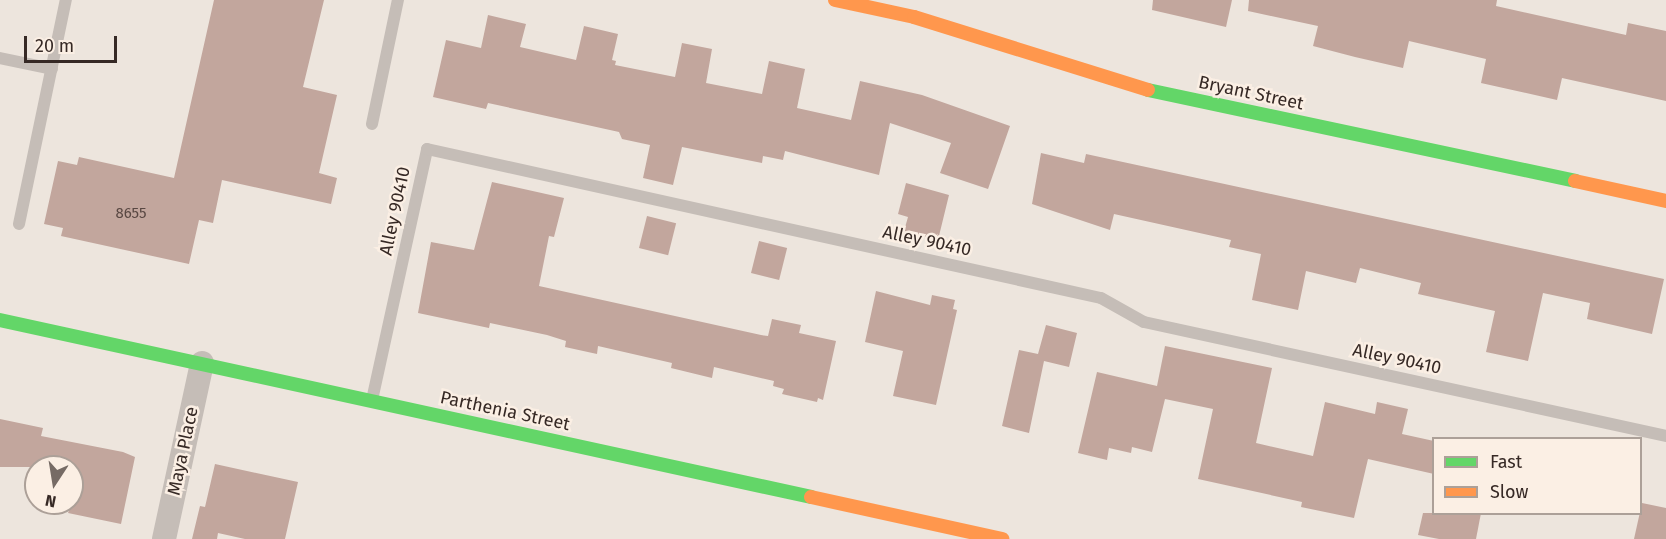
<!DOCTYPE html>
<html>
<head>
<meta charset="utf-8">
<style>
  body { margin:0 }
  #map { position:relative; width:1666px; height:539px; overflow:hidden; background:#ede5dd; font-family:"Fira Sans",sans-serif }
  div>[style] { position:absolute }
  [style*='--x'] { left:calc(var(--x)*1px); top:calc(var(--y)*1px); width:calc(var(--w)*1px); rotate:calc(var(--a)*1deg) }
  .building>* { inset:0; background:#c2a69d; transform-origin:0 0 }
  .lane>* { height:12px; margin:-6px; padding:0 6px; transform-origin:6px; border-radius:6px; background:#c5bdb7 }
  .street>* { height:24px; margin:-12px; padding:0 12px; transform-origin:12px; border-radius:12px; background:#c5bdb7 }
  .fast>* { height:14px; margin:-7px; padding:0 7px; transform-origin:7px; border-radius:7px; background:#63d668 }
  .slow>* { height:14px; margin:-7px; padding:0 7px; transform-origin:7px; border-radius:7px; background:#ff974d }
  span { translate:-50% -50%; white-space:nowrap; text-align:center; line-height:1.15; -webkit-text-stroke:5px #fbefe4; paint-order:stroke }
  .number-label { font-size:15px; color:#594843 }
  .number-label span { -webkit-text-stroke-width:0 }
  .street-label { font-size:18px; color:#362925 }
  .legend { position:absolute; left:1432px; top:437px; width:210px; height:78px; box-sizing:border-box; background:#fbefe4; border:2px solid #aca098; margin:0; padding:8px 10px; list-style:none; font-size:18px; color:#362925 }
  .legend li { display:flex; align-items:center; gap:12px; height:30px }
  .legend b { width:30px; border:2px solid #aca098 }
  .north { position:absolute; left:24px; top:455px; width:60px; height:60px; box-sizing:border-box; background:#fbefe4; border:2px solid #aca098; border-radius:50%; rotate:192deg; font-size:16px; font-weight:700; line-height:24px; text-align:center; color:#362925 }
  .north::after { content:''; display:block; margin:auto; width:21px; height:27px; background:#766b65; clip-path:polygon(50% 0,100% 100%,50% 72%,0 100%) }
  .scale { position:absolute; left:24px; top:36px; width:93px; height:27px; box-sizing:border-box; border:3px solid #362925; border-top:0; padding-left:8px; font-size:18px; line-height:21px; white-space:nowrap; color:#362925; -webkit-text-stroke:4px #fbefe4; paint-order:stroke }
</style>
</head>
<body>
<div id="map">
  <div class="building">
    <i style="clip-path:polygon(214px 0,324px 0,303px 87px,337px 95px,319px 173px,337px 178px,331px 204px,222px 180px,213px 223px,199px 220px,189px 264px,61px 236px,63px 228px,44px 224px,58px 161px,77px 165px,79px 157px,174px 178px)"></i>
    <i style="clip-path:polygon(1153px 0,1232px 0,1226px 27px,1152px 10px)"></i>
    <i style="clip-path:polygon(1249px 0,1497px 0,1496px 6px,1626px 35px,1628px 23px,1666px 31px,1666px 101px,1562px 78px,1557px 100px,1481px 83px,1486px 59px,1409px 41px,1403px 68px,1355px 57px,1313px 46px,1318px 26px,1248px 11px)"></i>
    <i style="clip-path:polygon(488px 15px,526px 24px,520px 47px,576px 60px,584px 26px,618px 34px,612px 60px,616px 61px,615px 65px,675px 77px,682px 43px,712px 49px,706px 83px,762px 94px,769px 61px,805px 69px,797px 108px,851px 120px,860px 81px,922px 95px,1010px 126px,988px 189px,940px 173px,951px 143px,890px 123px,879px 175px,785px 151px,783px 160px,763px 156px,762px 163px,682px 147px,673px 185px,643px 178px,650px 145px,622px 139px,619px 132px,488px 103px,486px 109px,433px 97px,446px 40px,481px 48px)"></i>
    <i style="clip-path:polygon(1041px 153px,1084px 163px,1086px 154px,1664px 279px,1652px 334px,1587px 319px,1590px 303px,1543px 293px,1528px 361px,1486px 352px,1495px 311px,1418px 294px,1421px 283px,1360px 268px,1356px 283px,1306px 271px,1298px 310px,1252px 300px,1261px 254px,1229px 247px,1231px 240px,1114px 214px,1110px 230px,1032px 204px)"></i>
    <i style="clip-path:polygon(492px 182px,564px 198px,554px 237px,549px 236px,539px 286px,761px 335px,768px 336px,772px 319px,801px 325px,799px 333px,836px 341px,823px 400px,818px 398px,817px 402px,782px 394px,784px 389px,773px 386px,774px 381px,714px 367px,712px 378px,671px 368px,672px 363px,598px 346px,597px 354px,565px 347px,566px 341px,547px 335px,490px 323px,489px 328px,418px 313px,431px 242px,474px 250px)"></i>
    <i style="clip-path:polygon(906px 183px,949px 195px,938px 240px,904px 231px,908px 217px,898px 214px)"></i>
    <i style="left:647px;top:216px;width:30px;height:33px;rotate:14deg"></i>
    <i style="left:759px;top:241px;width:29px;height:33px;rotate:14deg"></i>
    <i style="clip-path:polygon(876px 291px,930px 305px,932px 295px,955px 300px,953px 309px,957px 310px,936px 405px,893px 396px,903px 351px,865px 342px)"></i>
    <i style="clip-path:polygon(1046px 325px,1077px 333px,1069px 367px,1044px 361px,1029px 433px,1002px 426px,1019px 350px,1038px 354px)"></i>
    <i style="clip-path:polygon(1165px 346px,1272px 368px,1256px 443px,1313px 456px,1325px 402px,1375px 414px,1377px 402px,1408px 409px,1402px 434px,1434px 441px,1434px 474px,1368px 459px,1354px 518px,1301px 507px,1302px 502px,1198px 479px,1213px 409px,1165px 399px,1152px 452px,1132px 447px,1131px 453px,1109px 448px,1107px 460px,1078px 453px,1097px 372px,1157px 386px)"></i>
    <i style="clip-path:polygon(0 419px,43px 428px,41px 436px,123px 452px,135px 457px,121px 524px,68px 513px,72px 503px,72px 467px,0 467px)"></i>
    <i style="clip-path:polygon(215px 464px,298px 482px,285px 539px,245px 539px,218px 533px,217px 539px,192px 539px,200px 506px,205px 507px)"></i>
    <i style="clip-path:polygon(1642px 503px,1666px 508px,1666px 539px,1634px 539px)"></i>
    <i style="clip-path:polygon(1423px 513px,1481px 513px,1476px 539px,1439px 539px,1418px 535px)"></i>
  </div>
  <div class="lane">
    <i style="--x:0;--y:58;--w:53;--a:11.9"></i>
    <i style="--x:372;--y:124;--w:127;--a:-78.2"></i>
    <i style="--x:19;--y:224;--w:229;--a:-78.2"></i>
    <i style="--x:372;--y:400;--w:257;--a:-77.6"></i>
    <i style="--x:427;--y:149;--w:690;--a:12.47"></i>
    <i style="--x:1101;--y:298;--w:49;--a:29.2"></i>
    <i style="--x:1144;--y:322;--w:534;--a:12.32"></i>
  </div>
  <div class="street">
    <i style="--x:164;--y:539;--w:180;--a:-77.8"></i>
  </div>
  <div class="fast">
    <i style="--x:1148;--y:90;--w:437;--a:12"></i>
    <i style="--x:0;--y:320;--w:830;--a:12.31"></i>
  </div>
  <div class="slow">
    <i style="--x:835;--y:0;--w:81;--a:12.1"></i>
    <i style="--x:914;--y:17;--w:245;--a:17.3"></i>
    <i style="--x:1575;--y:181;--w:93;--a:12.4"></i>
    <i style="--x:811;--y:497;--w:196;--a:12.4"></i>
  </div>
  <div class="number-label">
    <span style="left:131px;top:214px">8655</span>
  </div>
  <div class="street-label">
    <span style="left:1251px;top:93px;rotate:12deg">Bryant Street</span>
    <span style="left:395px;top:211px;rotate:-78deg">Alley 90410</span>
    <span style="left:927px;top:241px;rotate:12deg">Alley 90410</span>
    <span style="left:1397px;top:359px;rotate:12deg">Alley 90410</span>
    <span style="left:505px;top:411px;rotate:12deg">Parthenia Street</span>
    <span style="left:183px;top:451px;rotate:-78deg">Maya Place</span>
  </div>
  <ul class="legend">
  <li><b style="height:8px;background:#63d668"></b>Fast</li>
  <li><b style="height:8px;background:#ff974d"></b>Slow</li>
  </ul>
  <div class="north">N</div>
  <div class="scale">20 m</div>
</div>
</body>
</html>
